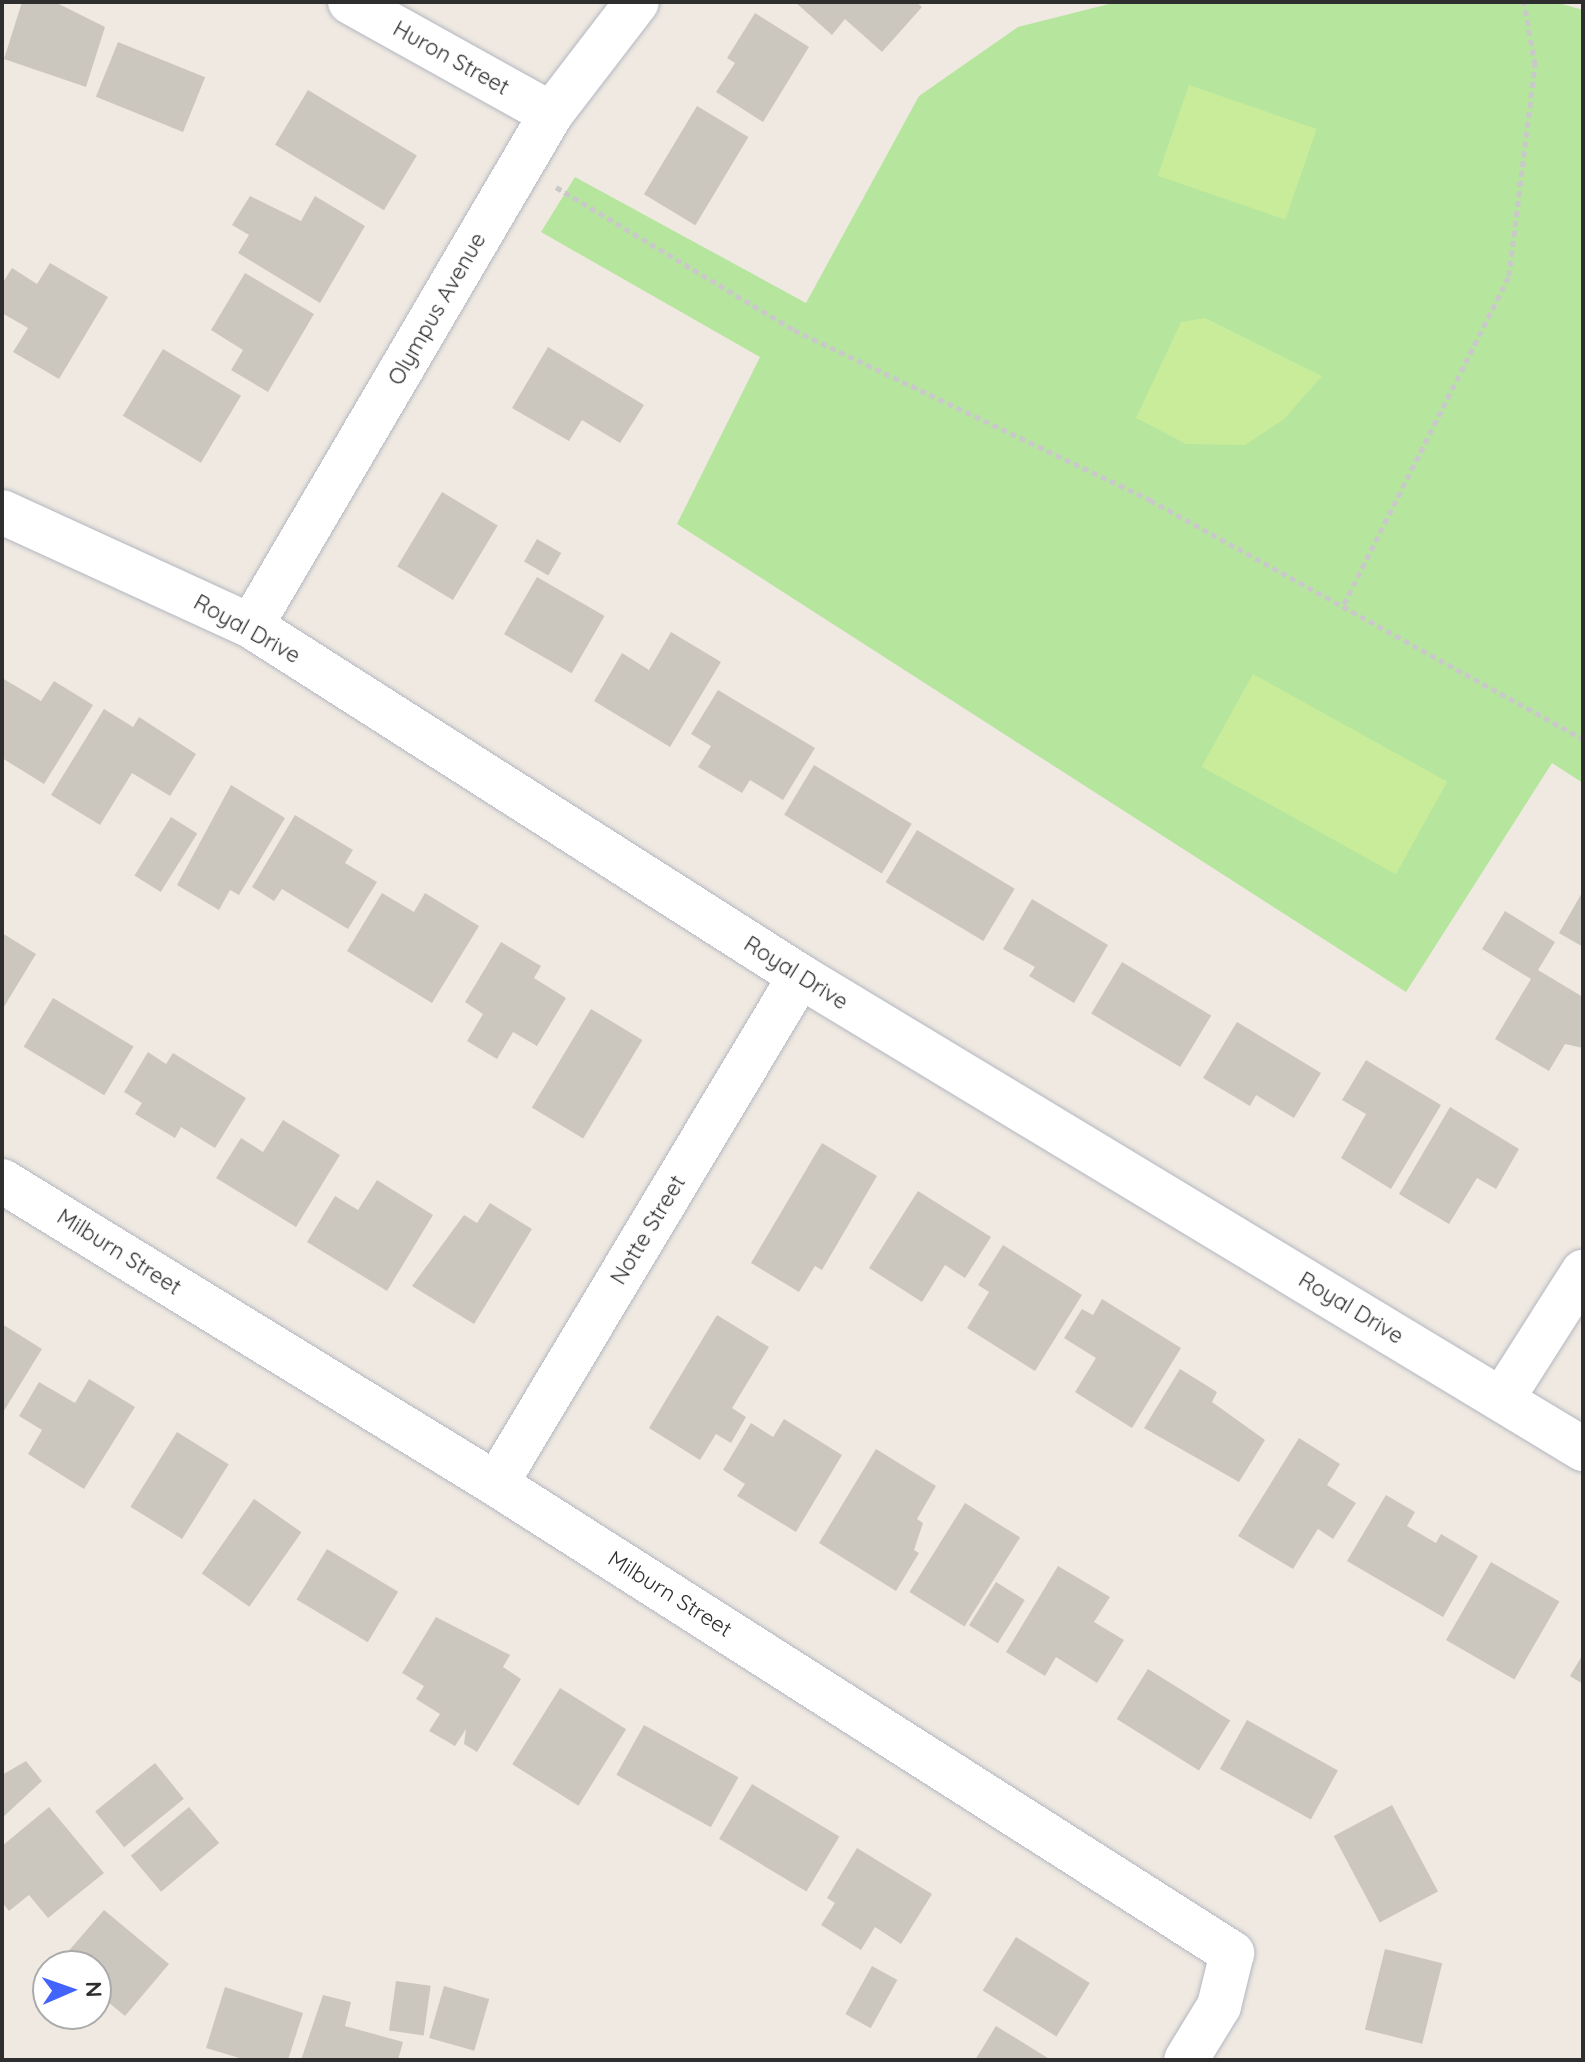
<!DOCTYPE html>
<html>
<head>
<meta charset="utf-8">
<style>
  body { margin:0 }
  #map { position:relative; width:1585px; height:2062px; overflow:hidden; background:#efe9e1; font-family:Quicksand,sans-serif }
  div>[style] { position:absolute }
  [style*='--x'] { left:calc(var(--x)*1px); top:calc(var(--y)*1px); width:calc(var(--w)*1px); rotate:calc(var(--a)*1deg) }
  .green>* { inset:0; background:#b6e59e }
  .pitch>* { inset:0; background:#c9ec9a; transform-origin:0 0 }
  .building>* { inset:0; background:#cbc7bf; transform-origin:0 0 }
  .path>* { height:5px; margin-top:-2.5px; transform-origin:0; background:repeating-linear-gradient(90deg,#c9c9c9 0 6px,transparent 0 10px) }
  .roads { filter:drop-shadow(0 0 2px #b4b7c1) drop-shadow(0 0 2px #b4b7c1) }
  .street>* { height:44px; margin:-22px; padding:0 22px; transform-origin:22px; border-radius:22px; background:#fff }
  span { translate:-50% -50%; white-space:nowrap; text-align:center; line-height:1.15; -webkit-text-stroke:7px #fff; paint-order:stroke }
  .street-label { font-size:22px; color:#2e2e2e }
  .frame { position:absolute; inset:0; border:4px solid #2e2e2e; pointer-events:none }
  .north { position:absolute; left:32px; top:1950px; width:80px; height:80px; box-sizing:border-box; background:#fff; border:2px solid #ababab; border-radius:50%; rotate:88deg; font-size:22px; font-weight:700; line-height:32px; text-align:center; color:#2e2e2e }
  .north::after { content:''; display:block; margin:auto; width:28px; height:36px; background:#4264fb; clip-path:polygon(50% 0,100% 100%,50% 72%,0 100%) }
</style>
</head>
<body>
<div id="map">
  <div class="green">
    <i style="clip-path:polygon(1117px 2px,1555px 2px,1583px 10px,1583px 783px,1552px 763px,1406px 992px,677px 524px,760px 357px,541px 232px,575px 177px,806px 303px,919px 96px,1018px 27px)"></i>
  </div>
  <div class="pitch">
    <i style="left:1189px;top:85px;width:135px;height:96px;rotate:19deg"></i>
    <i style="clip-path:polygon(1205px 318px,1322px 376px,1284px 419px,1245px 445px,1186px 444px,1136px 418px,1181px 322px)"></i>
    <i style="left:1253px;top:674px;width:222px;height:106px;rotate:29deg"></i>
  </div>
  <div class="building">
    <i style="clip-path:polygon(22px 2px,55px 2px,105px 27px,86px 87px,4px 59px)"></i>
    <i style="clip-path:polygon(795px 2px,916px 2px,922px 7px,882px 52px,845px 19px,832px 35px)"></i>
    <i style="clip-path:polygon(755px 13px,809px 47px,763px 122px,716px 92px,735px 63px,727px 58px)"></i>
    <i style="left:118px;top:42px;width:94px;height:59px;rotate:22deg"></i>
    <i style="left:308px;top:90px;width:127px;height:64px;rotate:31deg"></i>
    <i style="left:697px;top:106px;width:60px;height:103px;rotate:31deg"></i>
    <i style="clip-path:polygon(250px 196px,301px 221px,315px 196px,365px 226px,320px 303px,238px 253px,249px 235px,232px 225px)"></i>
    <i style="clip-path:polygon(50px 263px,108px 297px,59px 379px,13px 352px,28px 328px,2px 313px,2px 284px,12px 268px,37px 284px)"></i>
    <i style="clip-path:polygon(245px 273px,314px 314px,268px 392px,231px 370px,243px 350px,211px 330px)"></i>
    <i style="clip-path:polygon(548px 347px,644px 405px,620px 443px,582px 420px,569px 441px,512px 408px)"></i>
    <i style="left:163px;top:349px;width:91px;height:78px;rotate:31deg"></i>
    <i style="left:442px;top:492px;width:65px;height:87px;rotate:31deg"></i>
    <i style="left:537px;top:539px;width:28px;height:26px;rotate:30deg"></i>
    <i style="left:537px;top:577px;width:78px;height:66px;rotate:30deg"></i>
    <i style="clip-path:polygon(671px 632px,721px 662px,670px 747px,594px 701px,622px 653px,649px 670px)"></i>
    <i style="clip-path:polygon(2px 678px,41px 701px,54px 681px,93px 705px,44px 784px,2px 758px)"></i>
    <i style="clip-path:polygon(718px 690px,815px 748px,783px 800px,750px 780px,742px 793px,698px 767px,711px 746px,691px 734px)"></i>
    <i style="clip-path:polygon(104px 709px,133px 727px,139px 717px,196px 754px,170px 796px,132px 773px,100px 825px,51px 795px)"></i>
    <i style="left:814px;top:765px;width:114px;height:58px;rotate:31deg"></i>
    <i style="clip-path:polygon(231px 785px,285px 818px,239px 895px,230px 890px,219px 910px,177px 885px)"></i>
    <i style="clip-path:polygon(295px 815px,353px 850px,345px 863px,377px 882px,348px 929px,282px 889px,274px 901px,252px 887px)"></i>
    <i style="left:171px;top:817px;width:31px;height:69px;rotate:32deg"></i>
    <i style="left:917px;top:830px;width:114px;height:61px;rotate:31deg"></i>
    <i style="clip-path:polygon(1583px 891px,1583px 947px,1559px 933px)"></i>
    <i style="clip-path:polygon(382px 893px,414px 912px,425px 893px,479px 926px,432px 1003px,347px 951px)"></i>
    <i style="clip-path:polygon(1032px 899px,1108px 945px,1074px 1003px,1029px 976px,1035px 967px,1003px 949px)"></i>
    <i style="clip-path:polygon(1505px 911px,1555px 942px,1538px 970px,1583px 997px,1583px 1048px,1565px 1044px,1549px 1071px,1495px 1039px,1531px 979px,1482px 949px)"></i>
    <i style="clip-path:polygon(2px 933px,36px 954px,2px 1010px)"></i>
    <i style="clip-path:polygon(501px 942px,541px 966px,534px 978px,566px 998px,537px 1046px,513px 1032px,497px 1059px,467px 1041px,483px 1014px,465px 1002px)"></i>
    <i style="left:1122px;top:962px;width:104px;height:60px;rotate:31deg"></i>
    <i style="left:53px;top:998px;width:94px;height:57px;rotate:31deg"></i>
    <i style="left:591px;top:1009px;width:60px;height:115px;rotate:31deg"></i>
    <i style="clip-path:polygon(1237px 1022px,1321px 1073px,1294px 1118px,1256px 1095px,1250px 1106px,1203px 1078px)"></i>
    <i style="clip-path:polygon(148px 1052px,166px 1064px,173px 1053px,246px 1098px,215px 1148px,181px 1127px,175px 1138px,135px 1114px,142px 1103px,124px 1092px)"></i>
    <i style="clip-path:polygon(1366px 1060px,1441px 1105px,1391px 1189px,1341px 1158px,1366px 1114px,1342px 1100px)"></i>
    <i style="clip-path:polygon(1450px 1107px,1519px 1149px,1496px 1189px,1477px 1178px,1449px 1224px,1399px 1194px)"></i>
    <i style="clip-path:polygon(283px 1120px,340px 1155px,296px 1227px,216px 1178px,241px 1138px,263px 1152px)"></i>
    <i style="clip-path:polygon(822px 1143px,877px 1176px,822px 1270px,815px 1266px,799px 1292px,751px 1263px)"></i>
    <i style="clip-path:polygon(377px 1180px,433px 1215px,387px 1291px,307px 1242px,335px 1196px,358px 1210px)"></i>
    <i style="clip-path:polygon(918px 1191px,991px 1237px,965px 1278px,945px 1265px,922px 1302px,869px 1268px)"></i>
    <i style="clip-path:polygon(490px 1203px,532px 1229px,474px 1324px,412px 1286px,464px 1215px,477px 1223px)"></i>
    <i style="clip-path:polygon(1003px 1245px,1082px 1295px,1035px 1371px,967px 1328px,989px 1292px,978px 1285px)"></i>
    <i style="clip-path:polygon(1102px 1299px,1181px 1348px,1132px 1428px,1075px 1392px,1096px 1358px,1064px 1338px,1082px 1309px,1093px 1315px)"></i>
    <i style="clip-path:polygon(717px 1315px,769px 1347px,732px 1408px,746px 1417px,731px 1443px,716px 1434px,700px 1460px,649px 1428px)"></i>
    <i style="clip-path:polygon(2px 1324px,42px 1349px,2px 1414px)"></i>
    <i style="clip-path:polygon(1180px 1369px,1217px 1392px,1212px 1402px,1265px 1440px,1239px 1482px,1144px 1428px)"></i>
    <i style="clip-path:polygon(89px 1379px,135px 1407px,84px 1489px,28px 1454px,42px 1430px,19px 1416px,39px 1382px,75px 1403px)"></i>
    <i style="clip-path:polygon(784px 1419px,842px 1455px,796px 1532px,737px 1496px,745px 1484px,723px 1470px,751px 1423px,773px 1437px)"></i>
    <i style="left:177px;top:1432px;width:61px;height:88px;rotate:32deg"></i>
    <i style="clip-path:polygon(1299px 1438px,1340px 1464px,1327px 1485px,1356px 1503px,1333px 1539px,1318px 1529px,1293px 1569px,1238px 1536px)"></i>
    <i style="clip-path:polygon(876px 1449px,936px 1486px,917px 1519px,923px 1523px,914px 1550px,919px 1553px,896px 1591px,819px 1543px)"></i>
    <i style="clip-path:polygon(1386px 1495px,1415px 1512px,1407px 1526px,1436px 1543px,1441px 1534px,1478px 1556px,1443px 1617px,1347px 1561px)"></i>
    <i style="left:254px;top:1499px;width:58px;height:91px;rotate:35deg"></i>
    <i style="left:965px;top:1503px;width:65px;height:105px;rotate:32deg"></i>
    <i style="left:327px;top:1549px;width:83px;height:59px;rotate:31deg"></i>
    <i style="left:1491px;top:1562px;width:79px;height:90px;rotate:30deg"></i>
    <i style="clip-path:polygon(1058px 1566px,1110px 1597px,1094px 1622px,1124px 1640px,1097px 1683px,1056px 1657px,1045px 1676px,1006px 1652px)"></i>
    <i style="left:996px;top:1582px;width:34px;height:51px;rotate:32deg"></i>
    <i style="clip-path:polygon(436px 1617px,510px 1655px,503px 1667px,521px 1679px,477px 1752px,464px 1744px,466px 1729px,455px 1746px,429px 1731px,440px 1714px,416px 1699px,424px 1686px,402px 1673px)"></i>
    <i style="clip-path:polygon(1583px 1654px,1583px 1684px,1570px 1676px)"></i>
    <i style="left:1148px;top:1669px;width:97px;height:59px;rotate:32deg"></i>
    <i style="left:560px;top:1688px;width:78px;height:90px;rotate:32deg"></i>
    <i style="left:1247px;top:1720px;width:104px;height:56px;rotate:29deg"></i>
    <i style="left:644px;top:1725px;width:108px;height:57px;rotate:29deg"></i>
    <i style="clip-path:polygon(26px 1761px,42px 1781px,2px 1818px,2px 1775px)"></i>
    <i style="left:155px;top:1763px;width:46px;height:77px;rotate:51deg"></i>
    <i style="left:752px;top:1784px;width:102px;height:64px;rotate:31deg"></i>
    <i style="left:1392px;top:1805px;width:98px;height:66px;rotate:62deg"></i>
    <i style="clip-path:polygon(49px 1807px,104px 1873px,48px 1918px,29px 1895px,9px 1911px,2px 1902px,2px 1846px)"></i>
    <i style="left:189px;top:1807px;width:47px;height:76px;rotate:50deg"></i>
    <i style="clip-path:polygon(857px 1848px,932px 1894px,901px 1944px,875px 1927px,861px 1950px,821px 1925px,835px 1903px,827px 1898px)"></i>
    <i style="clip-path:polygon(104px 1910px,169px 1964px,125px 2016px,96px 1992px,96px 1966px,60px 1961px)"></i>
    <i style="left:1016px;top:1937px;width:87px;height:63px;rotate:32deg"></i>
    <i style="left:1385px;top:1949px;width:59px;height:83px;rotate:14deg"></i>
    <i style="left:872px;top:1966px;width:29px;height:55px;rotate:29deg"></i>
    <i style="left:396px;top:1981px;width:35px;height:50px;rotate:8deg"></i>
    <i style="left:444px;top:1986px;width:47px;height:54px;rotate:16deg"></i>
    <i style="clip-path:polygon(225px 1987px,303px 2013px,288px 2060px,246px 2060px,206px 2048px)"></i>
    <i style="clip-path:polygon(323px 1995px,351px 2002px,345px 2026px,403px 2042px,398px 2060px,301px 2060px)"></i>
    <i style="clip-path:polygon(996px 2026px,1051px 2060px,975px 2060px)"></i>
  </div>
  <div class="path">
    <i style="--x:556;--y:187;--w:278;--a:31"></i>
    <i style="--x:794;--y:330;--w:395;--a:25.5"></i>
    <i style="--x:1150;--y:500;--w:495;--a:28.9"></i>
    <i style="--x:1344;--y:604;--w:367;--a:-63.3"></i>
    <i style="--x:1509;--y:276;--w:213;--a:-83"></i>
    <i style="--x:1535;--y:65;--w:64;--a:-99.9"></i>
  </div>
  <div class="roads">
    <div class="street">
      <i style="--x:350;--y:2;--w:230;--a:29.1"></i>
      <i style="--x:2;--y:512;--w:274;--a:24.6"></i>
      <i style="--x:251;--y:626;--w:651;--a:32.52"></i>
      <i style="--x:800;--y:976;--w:915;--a:31.14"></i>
      <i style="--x:251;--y:626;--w:593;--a:-59.63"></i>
      <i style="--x:551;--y:114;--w:141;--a:-52.5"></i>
      <i style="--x:2;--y:1181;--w:580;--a:31.52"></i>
      <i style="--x:496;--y:1484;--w:873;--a:32.51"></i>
      <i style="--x:1232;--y:1953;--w:55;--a:103.8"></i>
      <i style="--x:1219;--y:2006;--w:63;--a:121.4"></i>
      <i style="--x:1502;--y:1399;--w:151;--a:-57.5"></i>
      <i style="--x:496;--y:1484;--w:592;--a:-59.1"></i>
    </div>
  </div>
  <div class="street-label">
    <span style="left:451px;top:58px;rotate:29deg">Huron Street</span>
    <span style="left:437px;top:309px;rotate:-60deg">Olympus Avenue</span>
    <span style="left:247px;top:629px;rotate:29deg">Royal Drive</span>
    <span style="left:796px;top:973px;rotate:32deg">Royal Drive</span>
    <span style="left:648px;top:1230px;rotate:-59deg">Notte Street</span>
    <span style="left:119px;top:1252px;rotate:32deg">Milburn Street</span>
    <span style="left:1351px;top:1308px;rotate:31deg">Royal Drive</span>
    <span style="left:670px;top:1594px;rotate:32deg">Milburn Street</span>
  </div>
  <div class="frame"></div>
  <div class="north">N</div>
</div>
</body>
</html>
